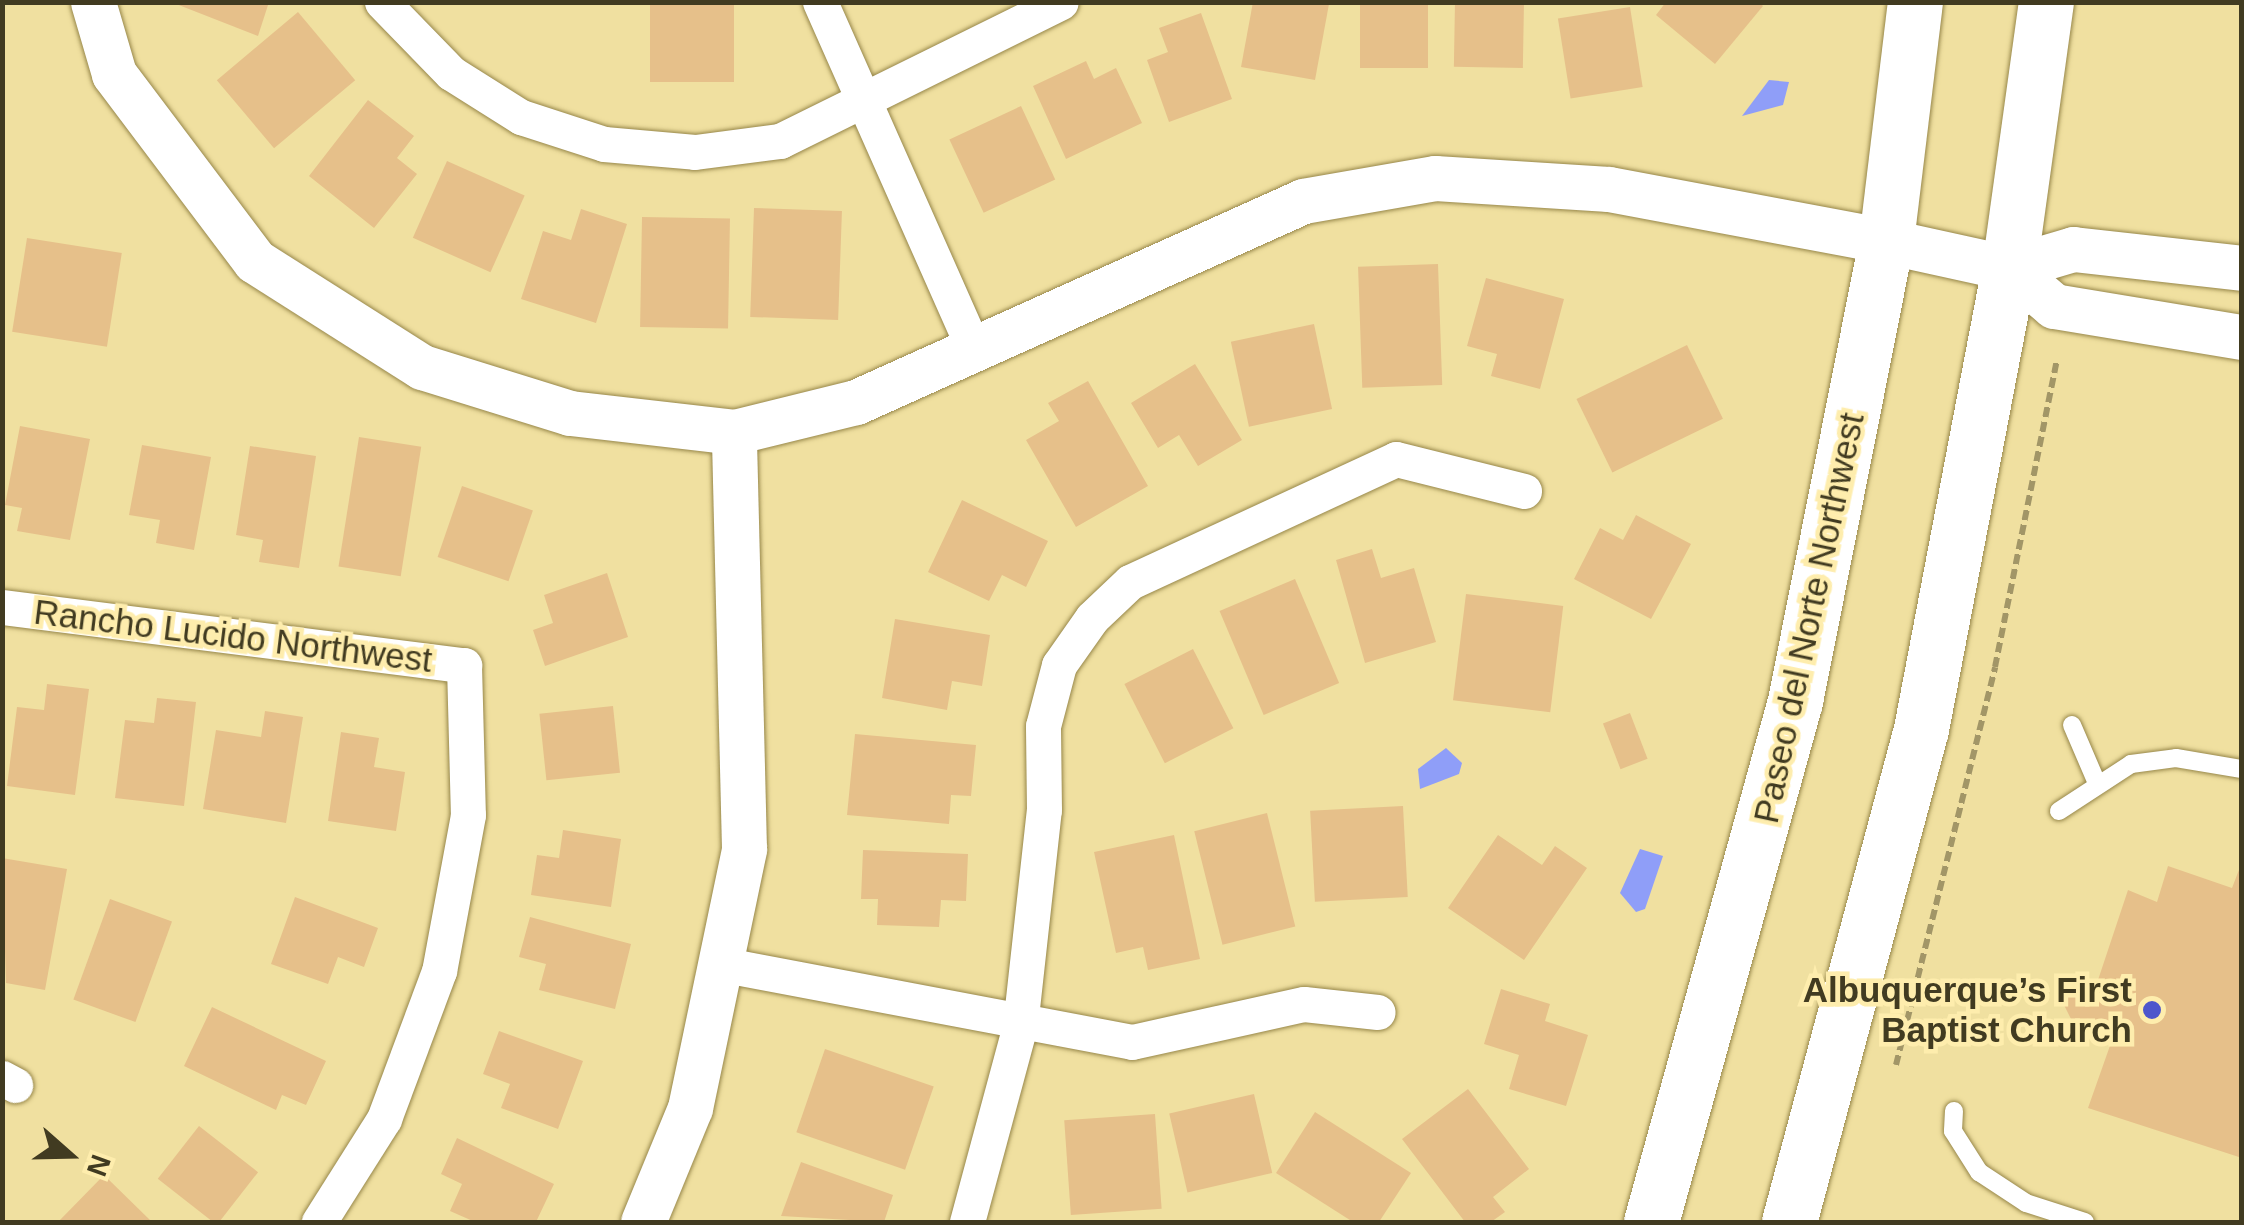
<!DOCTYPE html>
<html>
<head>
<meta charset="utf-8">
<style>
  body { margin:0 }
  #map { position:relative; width:2244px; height:1225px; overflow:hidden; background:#f0e0a0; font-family:Helvetica,sans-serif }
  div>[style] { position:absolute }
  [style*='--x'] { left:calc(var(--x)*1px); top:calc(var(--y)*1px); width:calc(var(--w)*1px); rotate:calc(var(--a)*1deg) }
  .water>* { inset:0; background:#8f9ef8 }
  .building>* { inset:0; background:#e6c08a; transform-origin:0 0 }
  .path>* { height:6px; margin-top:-3px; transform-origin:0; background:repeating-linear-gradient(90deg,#a29667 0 10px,transparent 0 15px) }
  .roads { filter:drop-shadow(0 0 2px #97874a) drop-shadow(0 0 2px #97874a) }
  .service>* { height:18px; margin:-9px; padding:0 9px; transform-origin:9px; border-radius:9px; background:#fff }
  .minor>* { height:35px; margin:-17.5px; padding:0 17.5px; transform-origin:17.5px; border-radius:17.5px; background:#fff }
  .tertiary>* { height:45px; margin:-22.5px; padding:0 22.5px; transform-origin:22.5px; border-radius:22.5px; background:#fff }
  .primary>* { height:55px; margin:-27.5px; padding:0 27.5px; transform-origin:27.5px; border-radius:27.5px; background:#fff }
  .dots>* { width:28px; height:28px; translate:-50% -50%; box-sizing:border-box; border:5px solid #feedad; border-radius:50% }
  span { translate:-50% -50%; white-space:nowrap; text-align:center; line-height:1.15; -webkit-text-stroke:9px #feedad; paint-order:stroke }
  .street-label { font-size:35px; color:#413b21 }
  .poi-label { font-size:35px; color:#413b21; font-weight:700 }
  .right { translate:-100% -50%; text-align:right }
  .frame { position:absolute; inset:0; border:5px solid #413b21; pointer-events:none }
  .north { position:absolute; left:20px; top:1105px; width:100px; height:100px; -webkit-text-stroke:8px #feedad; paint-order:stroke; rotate:110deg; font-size:28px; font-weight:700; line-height:40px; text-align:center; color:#413b21 }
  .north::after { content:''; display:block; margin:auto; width:35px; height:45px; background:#413b21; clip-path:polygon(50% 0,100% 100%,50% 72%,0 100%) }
</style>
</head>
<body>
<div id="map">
  <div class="water">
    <i style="clip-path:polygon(1769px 80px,1789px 82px,1783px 105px,1742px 116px)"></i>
    <i style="clip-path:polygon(1446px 748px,1462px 763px,1459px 774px,1420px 789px,1418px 769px)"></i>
    <i style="clip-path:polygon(1640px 849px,1663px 856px,1645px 909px,1636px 912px,1620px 893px)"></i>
  </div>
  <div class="building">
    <i style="clip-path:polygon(171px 2px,269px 2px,258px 36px)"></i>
    <i style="left:650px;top:2px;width:84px;height:80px"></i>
    <i style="clip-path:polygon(1253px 2px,1329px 4px,1315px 80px,1241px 67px)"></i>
    <i style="left:1360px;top:2px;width:68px;height:66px"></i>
    <i style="left:1524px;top:2px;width:66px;height:69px;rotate:91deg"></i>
    <i style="clip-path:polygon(1666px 2px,1759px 2px,1763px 6px,1715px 64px,1656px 15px)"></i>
    <i style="left:1630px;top:7px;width:81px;height:73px;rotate:81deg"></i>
    <i style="left:298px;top:12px;width:89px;height:106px;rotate:50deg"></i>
    <i style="clip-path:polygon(1201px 13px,1232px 99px,1169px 122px,1147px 60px,1168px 52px,1159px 28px)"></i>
    <i style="clip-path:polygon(1086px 61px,1094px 79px,1116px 68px,1142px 123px,1066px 159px,1033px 86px)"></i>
    <i style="clip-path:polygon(368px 100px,414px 136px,397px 158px,417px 174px,374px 228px,309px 176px)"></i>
    <i style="left:1021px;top:106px;width:81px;height:79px;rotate:65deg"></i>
    <i style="left:447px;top:161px;width:85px;height:84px;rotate:24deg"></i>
    <i style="left:754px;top:208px;width:88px;height:109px;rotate:2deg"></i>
    <i style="clip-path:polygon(581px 209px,627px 224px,596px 323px,521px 299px,543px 231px,571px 240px)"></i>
    <i style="left:642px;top:217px;width:88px;height:110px;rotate:1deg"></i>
    <i style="left:27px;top:238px;width:96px;height:95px;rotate:9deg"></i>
    <i style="left:1438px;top:264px;width:121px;height:80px;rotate:88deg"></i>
    <i style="clip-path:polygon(1486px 278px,1564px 299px,1540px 389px,1491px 376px,1497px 354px,1467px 346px)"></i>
    <i style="left:1314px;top:324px;width:87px;height:85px;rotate:78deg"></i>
    <i style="left:1687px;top:345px;width:82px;height:123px;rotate:64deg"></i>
    <i style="clip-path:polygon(1195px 364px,1242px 440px,1198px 466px,1179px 435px,1158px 448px,1131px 403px)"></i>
    <i style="clip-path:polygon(1088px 381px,1148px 486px,1076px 527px,1026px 440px,1059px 421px,1048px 403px)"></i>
    <i style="clip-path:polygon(20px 426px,90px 439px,70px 540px,17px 531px,22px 508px,5px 505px)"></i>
    <i style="left:359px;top:437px;width:63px;height:131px;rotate:9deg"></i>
    <i style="clip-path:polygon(142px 445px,211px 457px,194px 550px,156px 543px,160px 520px,129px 515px)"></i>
    <i style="clip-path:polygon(250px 446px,316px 456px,299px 568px,259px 562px,263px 540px,236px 535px)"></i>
    <i style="left:462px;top:486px;width:75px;height:75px;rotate:19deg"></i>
    <i style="clip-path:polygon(962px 500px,1048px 541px,1026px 587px,1002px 575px,989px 601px,928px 572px)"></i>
    <i style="clip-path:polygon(1636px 515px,1691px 544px,1651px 619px,1574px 579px,1600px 528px,1623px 540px)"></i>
    <i style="clip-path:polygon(1372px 549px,1381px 578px,1414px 568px,1436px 642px,1365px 663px,1336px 560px)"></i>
    <i style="clip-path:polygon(607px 573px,628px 637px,545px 666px,533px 630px,553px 623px,544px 595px)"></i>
    <i style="left:1295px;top:579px;width:113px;height:82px;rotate:67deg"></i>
    <i style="left:1466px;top:594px;width:98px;height:107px;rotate:7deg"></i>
    <i style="clip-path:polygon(895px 619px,990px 635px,982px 686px,952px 681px,947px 710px,882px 698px)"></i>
    <i style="left:1193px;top:649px;width:89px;height:77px;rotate:63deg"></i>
    <i style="clip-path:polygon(47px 684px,89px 689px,75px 795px,7px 786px,17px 707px,44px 710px)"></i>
    <i style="clip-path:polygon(157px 698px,196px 702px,184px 806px,115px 798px,125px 720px,154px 723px)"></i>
    <i style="left:613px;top:706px;width:67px;height:74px;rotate:84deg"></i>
    <i style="clip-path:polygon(265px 711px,303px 717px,286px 823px,203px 809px,216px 730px,261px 737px)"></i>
    <i style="left:1630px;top:713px;width:49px;height:29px;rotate:69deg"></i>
    <i style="clip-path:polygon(341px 732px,379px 738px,374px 767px,405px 772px,396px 831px,328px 821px)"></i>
    <i style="clip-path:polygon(855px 734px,976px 745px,971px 796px,951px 795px,949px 824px,847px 815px)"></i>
    <i style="left:1403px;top:806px;width:91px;height:93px;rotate:87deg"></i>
    <i style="left:1267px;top:813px;width:117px;height:75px;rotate:76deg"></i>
    <i style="clip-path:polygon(563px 830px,621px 839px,611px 907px,531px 895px,537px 855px,559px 858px)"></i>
    <i style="clip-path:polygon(1174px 835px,1200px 959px,1148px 970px,1143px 947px,1116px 953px,1094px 852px)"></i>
    <i style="clip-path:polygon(1498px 835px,1542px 865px,1555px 846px,1587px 868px,1524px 960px,1448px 908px)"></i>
    <i style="clip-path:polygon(863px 850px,968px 854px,966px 901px,941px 900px,939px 927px,877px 925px,878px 899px,861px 899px)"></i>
    <i style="clip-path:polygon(2px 858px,67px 869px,45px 990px,6px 983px)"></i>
    <i style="clip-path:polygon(2242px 862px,2242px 1158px,2088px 1108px,2118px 1023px,2081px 1039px,2062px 1001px,2075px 986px,2097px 983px,2128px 890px,2157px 902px,2168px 866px,2232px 888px)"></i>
    <i style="clip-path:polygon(295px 897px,378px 928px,364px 967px,338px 957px,328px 984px,271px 964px)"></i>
    <i style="left:110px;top:899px;width:66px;height:107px;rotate:20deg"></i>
    <i style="clip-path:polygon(530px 917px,631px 944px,615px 1009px,539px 990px,546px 964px,519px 957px)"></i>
    <i style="clip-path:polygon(1501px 989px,1550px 1004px,1545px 1021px,1588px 1035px,1566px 1106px,1509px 1089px,1519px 1055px,1484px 1044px)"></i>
    <i style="clip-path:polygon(212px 1007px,326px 1061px,306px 1105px,282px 1095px,276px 1110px,184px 1066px)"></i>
    <i style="clip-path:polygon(499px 1031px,583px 1061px,558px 1129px,501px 1108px,510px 1084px,483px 1074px)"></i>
    <i style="left:825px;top:1049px;width:115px;height:88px;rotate:19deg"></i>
    <i style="clip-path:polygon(1468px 1089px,1529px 1169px,1493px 1197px,1505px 1212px,1491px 1222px,1465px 1222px,1402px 1139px)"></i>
    <i style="left:1254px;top:1094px;width:81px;height:87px;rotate:77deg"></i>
    <i style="clip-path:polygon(1315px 1112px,1411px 1173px,1379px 1222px,1353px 1222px,1276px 1173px)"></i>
    <i style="left:1155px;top:1114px;width:95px;height:91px;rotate:86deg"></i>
    <i style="left:199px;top:1126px;width:75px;height:67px;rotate:38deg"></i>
    <i style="clip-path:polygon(457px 1138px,554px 1184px,536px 1222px,475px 1222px,450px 1211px,462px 1184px,441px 1174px)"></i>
    <i style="clip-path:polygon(801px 1162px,893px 1195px,884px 1222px,781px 1216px)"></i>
    <i style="clip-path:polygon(104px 1175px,152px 1222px,58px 1222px)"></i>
  </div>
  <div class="path">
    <i style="--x:1896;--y:1065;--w:410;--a:-76"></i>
    <i style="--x:1995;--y:667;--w:314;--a:-78.6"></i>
  </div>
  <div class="roads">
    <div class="service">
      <i style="--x:2072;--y:725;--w:61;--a:66.8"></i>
      <i style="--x:2059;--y:811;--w:86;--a:-33.1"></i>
      <i style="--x:2131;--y:764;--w:45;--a:-7.6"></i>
      <i style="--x:2176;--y:758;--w:67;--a:9.5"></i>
      <i style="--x:1954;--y:1111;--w:20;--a:93"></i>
      <i style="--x:1953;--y:1131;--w:49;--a:57.6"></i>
      <i style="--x:1979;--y:1172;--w:56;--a:33.4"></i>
      <i style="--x:2026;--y:1203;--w:62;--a:17.9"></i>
    </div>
    <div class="minor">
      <i style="--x:382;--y:2;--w:99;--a:45.8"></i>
      <i style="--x:451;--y:73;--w:83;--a:32.2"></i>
      <i style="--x:521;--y:117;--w:87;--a:18"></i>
      <i style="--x:604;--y:144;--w:91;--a:5"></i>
      <i style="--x:695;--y:152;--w:86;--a:-7.4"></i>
      <i style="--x:780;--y:141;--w:313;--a:-26.3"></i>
      <i style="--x:820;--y:2;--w:382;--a:66.1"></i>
      <i style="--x:2;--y:607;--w:466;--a:7.2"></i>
      <i style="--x:464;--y:665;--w:150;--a:88.5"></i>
      <i style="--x:468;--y:815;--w:159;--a:100.5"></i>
      <i style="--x:439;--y:971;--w:158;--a:110.4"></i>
      <i style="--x:384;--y:1119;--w:122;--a:122.3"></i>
      <i style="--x:725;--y:965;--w:414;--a:10.7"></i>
      <i style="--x:1132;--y:1042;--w:176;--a:-12.5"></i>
      <i style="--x:1304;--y:1004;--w:74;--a:6.2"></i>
      <i style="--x:2;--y:1078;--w:15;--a:28"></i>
      <i style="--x:967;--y:1222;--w:203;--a:-74.9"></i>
      <i style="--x:1020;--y:1026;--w:217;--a:-83.7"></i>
      <i style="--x:1044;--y:810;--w:84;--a:-90.7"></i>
      <i style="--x:1043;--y:726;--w:63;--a:-75.3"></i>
      <i style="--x:1059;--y:665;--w:57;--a:-54.9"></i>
      <i style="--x:1092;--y:618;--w:52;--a:-43.5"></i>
      <i style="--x:1130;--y:582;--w:293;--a:-24.8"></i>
      <i style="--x:1396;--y:459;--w:132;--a:14"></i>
    </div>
    <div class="tertiary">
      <i style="--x:93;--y:2;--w:75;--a:73.7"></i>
      <i style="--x:114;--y:74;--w:234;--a:53"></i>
      <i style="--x:255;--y:261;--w:198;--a:32.4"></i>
      <i style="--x:422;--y:367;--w:155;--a:17.3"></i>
      <i style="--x:570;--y:413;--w:165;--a:6.6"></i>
      <i style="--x:734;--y:432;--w:126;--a:-13.8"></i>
      <i style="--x:856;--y:402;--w:490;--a:-24.2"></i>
      <i style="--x:1303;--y:201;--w:134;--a:-9.9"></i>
      <i style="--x:1435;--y:178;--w:174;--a:3.6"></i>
      <i style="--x:1609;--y:189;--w:282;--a:10.6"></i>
      <i style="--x:1886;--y:241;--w:126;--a:12.4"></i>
      <i style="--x:2009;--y:268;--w:59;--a:40.2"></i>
      <i style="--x:2054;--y:306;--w:191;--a:9.4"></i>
      <i style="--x:2009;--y:268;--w:67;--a:-16.5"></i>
      <i style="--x:2073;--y:249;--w:170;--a:6.4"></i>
      <i style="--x:643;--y:1222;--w:123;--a:-67.6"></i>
      <i style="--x:690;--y:1108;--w:265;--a:-78.2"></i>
      <i style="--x:744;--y:849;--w:417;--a:-91.4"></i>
    </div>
    <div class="primary">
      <i style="--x:1651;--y:1222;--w:541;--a:-74.55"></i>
      <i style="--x:1795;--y:701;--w:469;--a:-78.8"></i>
      <i style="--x:1886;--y:241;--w:241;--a:-83.1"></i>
      <i style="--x:1789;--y:1222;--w:510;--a:-75.01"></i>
      <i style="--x:1921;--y:729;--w:469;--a:-79.2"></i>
      <i style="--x:2009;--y:268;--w:269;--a:-82.1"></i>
    </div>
  </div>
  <div class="dots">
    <i style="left:2152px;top:1010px;background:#4e56cc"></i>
  </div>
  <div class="street-label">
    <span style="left:1809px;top:618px;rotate:-78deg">Paseo del Norte Northwest</span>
    <span style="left:233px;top:636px;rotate:7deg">Rancho Lucido Northwest</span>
  </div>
  <div class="poi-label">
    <span class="right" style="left:2132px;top:1010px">Albuquerque’s First<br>Baptist Church</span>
  </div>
  <div class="frame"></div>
  <div class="north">N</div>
</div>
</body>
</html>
